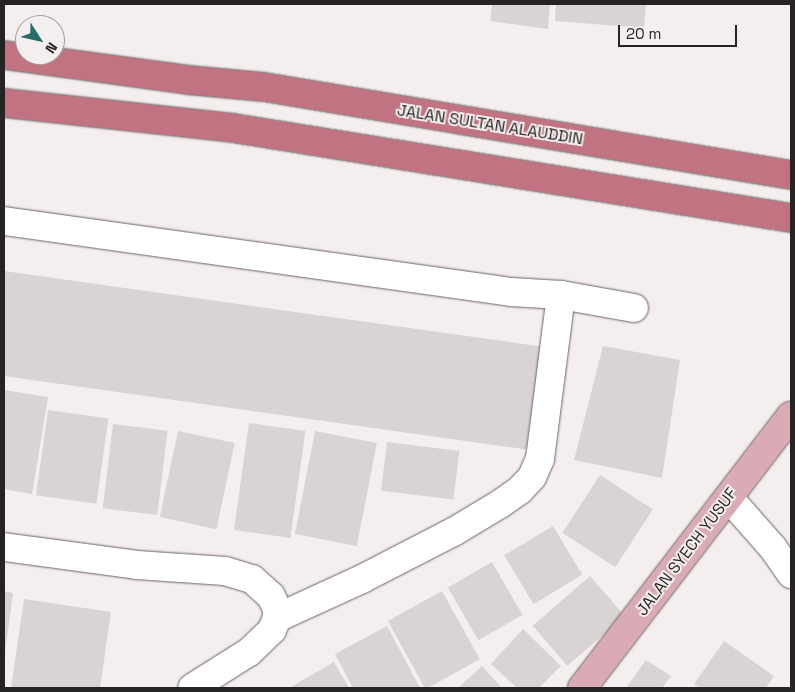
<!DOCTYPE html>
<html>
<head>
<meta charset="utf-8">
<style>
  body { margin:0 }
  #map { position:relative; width:795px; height:692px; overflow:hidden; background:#f5eeee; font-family:"Space Grotesk",sans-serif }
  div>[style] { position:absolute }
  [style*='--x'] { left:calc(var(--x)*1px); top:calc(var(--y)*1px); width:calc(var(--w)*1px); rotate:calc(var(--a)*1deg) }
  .building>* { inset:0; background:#dad3d4; transform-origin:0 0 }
  .roads { filter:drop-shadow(0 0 1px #6a6464) drop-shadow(0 0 1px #6a6464) }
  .minor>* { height:28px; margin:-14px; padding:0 14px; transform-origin:14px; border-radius:14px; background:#fff }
  .major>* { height:28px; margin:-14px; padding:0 14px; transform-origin:14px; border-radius:14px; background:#daabb4 }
  .highway>* { height:28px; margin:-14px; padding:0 14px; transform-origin:14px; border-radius:14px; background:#c27382 }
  span { translate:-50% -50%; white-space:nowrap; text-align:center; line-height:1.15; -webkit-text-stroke:4px #f5eeee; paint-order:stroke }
  .street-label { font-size:16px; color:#252323 }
  .frame { position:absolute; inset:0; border:5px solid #252323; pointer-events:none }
  .north { position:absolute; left:15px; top:15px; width:50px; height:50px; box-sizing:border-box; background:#f5eeee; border:1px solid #a29d9d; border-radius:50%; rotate:125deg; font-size:14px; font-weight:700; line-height:20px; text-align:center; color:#252323 }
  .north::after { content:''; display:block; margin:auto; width:18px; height:22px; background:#246e69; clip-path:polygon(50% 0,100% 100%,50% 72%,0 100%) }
  .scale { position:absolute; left:618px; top:25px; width:119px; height:22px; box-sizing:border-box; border:2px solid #252323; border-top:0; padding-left:6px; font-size:15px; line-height:18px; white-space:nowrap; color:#252323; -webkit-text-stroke:4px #f5eeee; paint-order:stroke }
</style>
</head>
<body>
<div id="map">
  <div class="building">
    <i style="clip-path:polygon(492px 4px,550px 4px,548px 29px,490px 21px)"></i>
    <i style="clip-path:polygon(556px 4px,646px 4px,644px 28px,555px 21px)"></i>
    <i style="left:4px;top:271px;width:542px;height:104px;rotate:8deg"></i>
    <i style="clip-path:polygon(603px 346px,680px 360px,662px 478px,574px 460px)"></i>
    <i style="clip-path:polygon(4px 390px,48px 397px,32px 494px,4px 489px)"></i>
    <i style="left:48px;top:410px;width:61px;height:86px;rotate:8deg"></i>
    <i style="left:249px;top:423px;width:57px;height:108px;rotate:8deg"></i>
    <i style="left:113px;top:424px;width:55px;height:85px;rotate:7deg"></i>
    <i style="left:178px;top:431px;width:58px;height:88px;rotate:12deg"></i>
    <i style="left:315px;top:431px;width:63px;height:105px;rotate:11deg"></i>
    <i style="left:387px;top:442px;width:73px;height:49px;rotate:7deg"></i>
    <i style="left:600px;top:475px;width:63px;height:69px;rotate:33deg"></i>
    <i style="left:553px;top:526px;width:57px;height:57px;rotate:59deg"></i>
    <i style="left:492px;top:562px;width:61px;height:51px;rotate:60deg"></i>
    <i style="left:590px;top:576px;width:53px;height:76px;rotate:49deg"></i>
    <i style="clip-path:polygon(4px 591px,13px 593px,5px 653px,4px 653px)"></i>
    <i style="left:442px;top:591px;width:78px;height:62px;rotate:61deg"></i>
    <i style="clip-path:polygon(24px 599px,111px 612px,100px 688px,11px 688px)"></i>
    <i style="clip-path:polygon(387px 626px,420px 688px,353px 688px,335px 654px)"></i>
    <i style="clip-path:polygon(523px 629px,561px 666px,539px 688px,517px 688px,491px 664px)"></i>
    <i style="clip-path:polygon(724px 641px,774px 676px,766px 688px,701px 688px,694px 684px)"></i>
    <i style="clip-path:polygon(646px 660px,671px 676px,662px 688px,626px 688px)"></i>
    <i style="clip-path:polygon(334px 662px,349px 688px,289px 688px)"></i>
    <i style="clip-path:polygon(482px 666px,502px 688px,458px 688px)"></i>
  </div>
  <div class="roads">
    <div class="minor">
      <i style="--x:4;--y:221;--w:512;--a:7.97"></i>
      <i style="--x:511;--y:292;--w:50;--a:3.4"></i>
      <i style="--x:561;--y:295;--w:165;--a:97.3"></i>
      <i style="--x:540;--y:459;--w:20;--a:114"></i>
      <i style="--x:532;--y:477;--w:18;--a:133"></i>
      <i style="--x:520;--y:490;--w:24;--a:145"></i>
      <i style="--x:500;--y:504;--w:52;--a:149"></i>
      <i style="--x:455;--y:531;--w:105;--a:152.7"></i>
      <i style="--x:362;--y:579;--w:94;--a:155.4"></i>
      <i style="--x:561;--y:295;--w:74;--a:10.1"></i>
      <i style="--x:729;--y:498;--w:67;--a:48.7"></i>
      <i style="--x:773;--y:548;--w:32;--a:55"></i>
      <i style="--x:4;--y:547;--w:134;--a:7.7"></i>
      <i style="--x:137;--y:565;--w:88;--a:3.9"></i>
      <i style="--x:225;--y:571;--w:28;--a:17"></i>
      <i style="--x:252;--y:579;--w:25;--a:42"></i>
      <i style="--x:271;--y:596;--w:14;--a:65"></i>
      <i style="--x:277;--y:609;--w:9;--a:90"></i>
      <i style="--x:277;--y:618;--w:13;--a:113"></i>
      <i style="--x:272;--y:630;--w:32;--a:136"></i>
      <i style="--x:249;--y:652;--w:67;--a:147.7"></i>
    </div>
    <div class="major">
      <i style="--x:582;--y:688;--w:343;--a:-52.5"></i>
    </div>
    <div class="highway">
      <i style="--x:4;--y:55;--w:186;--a:7.7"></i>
      <i style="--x:188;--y:80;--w:76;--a:5.3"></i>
      <i style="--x:264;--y:87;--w:534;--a:9.48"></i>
      <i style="--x:4;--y:103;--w:230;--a:6.2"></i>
      <i style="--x:233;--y:128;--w:565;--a:9.16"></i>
    </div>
  </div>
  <div class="street-label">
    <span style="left:490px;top:125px;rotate:9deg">JALAN SULTAN ALAUDDIN</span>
    <span style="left:687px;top:552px;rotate:-53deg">JALAN SYECH YUSUF</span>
  </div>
  <div class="frame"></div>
  <div class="north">N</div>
  <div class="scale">20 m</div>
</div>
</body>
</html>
